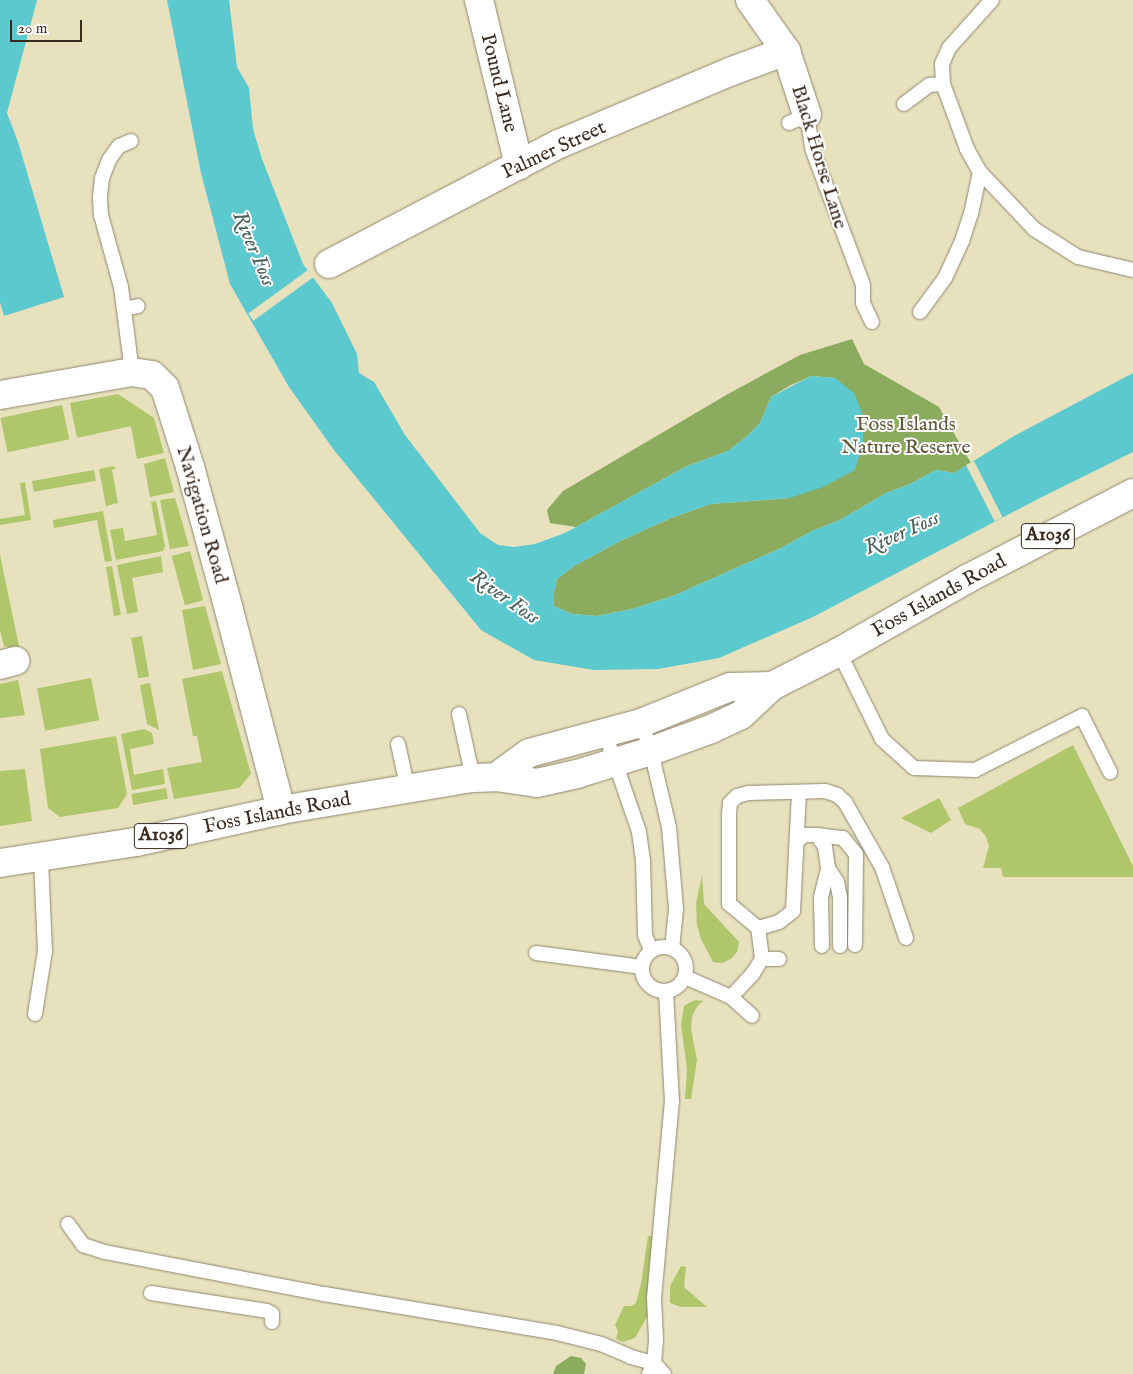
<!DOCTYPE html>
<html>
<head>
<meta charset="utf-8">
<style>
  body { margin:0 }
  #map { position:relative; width:1133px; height:1374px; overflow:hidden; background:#e7e1be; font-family:"IM FELL English",serif }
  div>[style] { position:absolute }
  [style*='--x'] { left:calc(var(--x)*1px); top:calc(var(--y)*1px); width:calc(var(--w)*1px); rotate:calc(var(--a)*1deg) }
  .green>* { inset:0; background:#afc66b; transform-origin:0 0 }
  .forest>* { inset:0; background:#8bab5f }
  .water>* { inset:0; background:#5cc9cf }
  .pier>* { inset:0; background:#e7e1be; transform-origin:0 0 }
  .roads { filter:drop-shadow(0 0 1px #91866e) drop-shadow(0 0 1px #91866e) }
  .lane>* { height:14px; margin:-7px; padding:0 7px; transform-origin:7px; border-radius:7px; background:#fff }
  .lane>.ring { margin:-7px; padding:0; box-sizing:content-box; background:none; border:14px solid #fff; border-radius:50% }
  .street>* { height:28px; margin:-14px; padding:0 14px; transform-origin:14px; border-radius:14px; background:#fff }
  .primary>* { height:28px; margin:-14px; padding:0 14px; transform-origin:14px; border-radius:14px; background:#fff }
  span { translate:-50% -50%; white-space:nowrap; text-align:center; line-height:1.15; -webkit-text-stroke:4px #fff; paint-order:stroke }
  .shield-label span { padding:1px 4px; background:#fff; border:1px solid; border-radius:4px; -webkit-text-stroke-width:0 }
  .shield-label { font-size:19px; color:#3b2a1e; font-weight:700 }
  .street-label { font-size:20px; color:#3b2a1e }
  .park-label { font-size:20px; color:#5e5935 }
  .water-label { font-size:21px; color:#47625c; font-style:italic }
  .scale { position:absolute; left:10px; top:20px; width:72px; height:22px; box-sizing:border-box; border:2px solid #3b2a1e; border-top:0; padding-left:6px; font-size:15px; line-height:18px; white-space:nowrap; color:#3b2a1e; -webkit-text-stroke:4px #fff; paint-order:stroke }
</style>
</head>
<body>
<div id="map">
  <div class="green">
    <i style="clip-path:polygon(118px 394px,154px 418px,164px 453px,137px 459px,131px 426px,77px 438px,70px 403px)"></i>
    <i style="left:62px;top:405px;width:35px;height:63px;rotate:78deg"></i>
    <i style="clip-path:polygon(165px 458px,174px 492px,150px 497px,144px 464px)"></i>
    <i style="clip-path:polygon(114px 466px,115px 469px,112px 470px,118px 503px,106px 506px,99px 469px)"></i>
    <i style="left:94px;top:470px;width:11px;height:63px;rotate:80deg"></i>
    <i style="clip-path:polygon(25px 482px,31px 520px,0 525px,0 519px,25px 515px,20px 483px)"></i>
    <i style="clip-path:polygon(175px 498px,189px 546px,170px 549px,160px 500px)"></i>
    <i style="clip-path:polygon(156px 501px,165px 546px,163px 551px,116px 560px,110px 530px,123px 528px,125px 541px,157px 535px,151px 502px)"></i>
    <i style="clip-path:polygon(103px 511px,112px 561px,105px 562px,97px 520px,54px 528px,53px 520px)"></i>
    <i style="left:190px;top:551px;width:51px;height:19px;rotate:75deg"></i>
    <i style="clip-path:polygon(0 555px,20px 651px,4px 646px,0 630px)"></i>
    <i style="clip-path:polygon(161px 556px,163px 572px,132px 578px,138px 612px,127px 614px,117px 565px)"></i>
    <i style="clip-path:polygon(112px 566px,121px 615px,114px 616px,106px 567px)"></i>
    <i style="clip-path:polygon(205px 606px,221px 664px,193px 670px,182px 610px)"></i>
    <i style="left:142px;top:636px;width:41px;height:11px;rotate:80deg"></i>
    <i style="clip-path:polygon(222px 671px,251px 774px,239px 788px,174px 799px,167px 768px,202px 762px,197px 736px,193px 736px,182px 679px)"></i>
    <i style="left:91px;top:678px;width:43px;height:55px;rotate:79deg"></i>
    <i style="clip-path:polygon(18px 680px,25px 715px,0 718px,0 684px)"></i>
    <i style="clip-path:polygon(150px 683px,159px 730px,147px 724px,140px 685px)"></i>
    <i style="clip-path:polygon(144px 729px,152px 733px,154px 744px,130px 749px,134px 775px,163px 769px,165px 784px,132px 790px,121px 734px)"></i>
    <i style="clip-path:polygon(116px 736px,127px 794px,118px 808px,60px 817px,48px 808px,40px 749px)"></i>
    <i style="clip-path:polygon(1073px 745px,1133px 866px,1133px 877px,1003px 877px,1001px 868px,983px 868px,989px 846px,986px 837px,980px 829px,965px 824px,958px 808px)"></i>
    <i style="clip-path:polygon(25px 769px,32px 821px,0 826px,0 771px)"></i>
    <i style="left:166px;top:788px;width:11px;height:35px;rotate:80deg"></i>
    <i style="clip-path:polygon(939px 798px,951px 820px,931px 833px,901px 818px)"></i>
    <i style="clip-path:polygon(702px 875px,704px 904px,739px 942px,737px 952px,731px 959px,722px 963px,713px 962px,701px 939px,697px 925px,696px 904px)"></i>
    <i style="clip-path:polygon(695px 1000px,704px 1001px,698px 1005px,692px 1016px,691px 1029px,697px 1060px,691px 1099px,685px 1099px,687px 1069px,681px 1025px,684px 1006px)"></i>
    <i style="clip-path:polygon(648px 1236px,653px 1236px,648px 1315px,635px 1338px,623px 1342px,616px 1339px,618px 1331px,615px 1325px,624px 1306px,631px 1306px,636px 1303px,641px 1284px)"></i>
    <i style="clip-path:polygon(681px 1266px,686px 1267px,684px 1287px,707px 1307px,681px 1307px,670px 1303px,670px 1286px)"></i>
  </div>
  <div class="forest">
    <i style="clip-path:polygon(852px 339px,864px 364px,939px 407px,971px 463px,954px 473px,936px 470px,908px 485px,886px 493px,840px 520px,812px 531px,781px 548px,673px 596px,632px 609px,597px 616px,572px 614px,554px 606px,553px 596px,557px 579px,576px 565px,620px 541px,671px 518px,711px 504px,790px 498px,835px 378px,811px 376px,789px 386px,771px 397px,760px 423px,746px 437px,728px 451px,685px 467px,576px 527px,550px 523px,547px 510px,563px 491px,728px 394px,800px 355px)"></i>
    <i style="clip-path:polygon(571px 1356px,581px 1358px,586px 1364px,584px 1374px,553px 1374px,556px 1366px)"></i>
  </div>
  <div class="water">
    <i style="clip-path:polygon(0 0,37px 0,7px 113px,18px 142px,64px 297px,4px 316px,0 302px)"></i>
    <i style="clip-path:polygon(167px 0,229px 0,237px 67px,249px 88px,253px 129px,262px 159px,303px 264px,332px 303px,357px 354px,359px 373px,374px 382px,405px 435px,480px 533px,498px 545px,514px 547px,535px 544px,565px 533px,685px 467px,728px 451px,746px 437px,760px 423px,771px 397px,811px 376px,835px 378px,854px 393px,864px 418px,863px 443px,855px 470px,823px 487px,790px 498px,711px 504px,671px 518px,620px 541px,576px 565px,557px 579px,553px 596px,554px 606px,572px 614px,597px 616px,632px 609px,673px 596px,781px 548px,812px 531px,840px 520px,886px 493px,908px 485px,936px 470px,954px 473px,1014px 436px,1133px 373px,1133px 452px,1042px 497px,813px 617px,719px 658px,658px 669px,594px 670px,534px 660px,481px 630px,334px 450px,289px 387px,230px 284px,201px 173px)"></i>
  </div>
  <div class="pier">
    <i style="left:308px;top:270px;width:9px;height:74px;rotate:54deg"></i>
    <i style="left:974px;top:461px;width:63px;height:9px;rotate:63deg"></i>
  </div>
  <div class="roads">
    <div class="lane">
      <i style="--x:992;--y:0;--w:64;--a:131.9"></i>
      <i style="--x:949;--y:48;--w:17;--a:114"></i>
      <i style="--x:942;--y:64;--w:20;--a:87"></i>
      <i style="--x:943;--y:84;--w:69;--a:69.7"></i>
      <i style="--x:967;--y:149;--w:26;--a:61"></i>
      <i style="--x:980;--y:172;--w:79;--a:46.5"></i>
      <i style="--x:1034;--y:229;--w:52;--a:32.5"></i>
      <i style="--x:1078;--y:257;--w:57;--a:13.3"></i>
      <i style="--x:904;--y:104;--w:31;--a:-37"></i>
      <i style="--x:929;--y:85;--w:14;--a:-4"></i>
      <i style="--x:789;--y:123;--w:20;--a:-24"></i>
      <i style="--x:807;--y:115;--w:36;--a:81"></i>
      <i style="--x:813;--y:151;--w:143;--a:69.5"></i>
      <i style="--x:863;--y:285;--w:18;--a:90"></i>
      <i style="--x:863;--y:303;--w:21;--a:65"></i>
      <i style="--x:131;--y:141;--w:13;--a:157"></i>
      <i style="--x:119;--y:146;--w:17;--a:126"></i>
      <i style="--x:109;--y:160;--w:19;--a:111"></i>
      <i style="--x:102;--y:178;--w:20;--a:96"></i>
      <i style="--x:100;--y:198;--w:17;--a:87"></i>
      <i style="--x:101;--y:215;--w:75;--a:74.5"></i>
      <i style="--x:121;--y:287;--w:86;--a:82.6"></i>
      <i style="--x:124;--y:309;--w:14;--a:-12"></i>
      <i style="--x:920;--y:312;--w:42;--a:-53.7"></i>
      <i style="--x:945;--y:278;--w:41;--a:-65.3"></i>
      <i style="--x:962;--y:241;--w:28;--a:-72"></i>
      <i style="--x:971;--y:214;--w:43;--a:-77.9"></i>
      <i style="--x:839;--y:652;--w:97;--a:63.7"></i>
      <i style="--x:882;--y:739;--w:43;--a:42.2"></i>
      <i style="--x:914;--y:768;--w:61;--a:1.9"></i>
      <i style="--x:975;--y:770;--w:120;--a:-26.8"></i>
      <i style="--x:1082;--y:716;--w:63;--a:63.4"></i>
      <i style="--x:459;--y:714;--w:66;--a:77.7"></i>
      <i style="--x:641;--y:723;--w:30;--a:70"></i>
      <i style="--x:651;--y:751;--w:78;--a:76.7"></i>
      <i style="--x:669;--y:827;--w:82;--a:85.1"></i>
      <i style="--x:676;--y:909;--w:40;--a:95.7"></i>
      <i style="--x:605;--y:733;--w:105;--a:71"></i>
      <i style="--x:639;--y:832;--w:28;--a:82"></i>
      <i style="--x:643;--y:860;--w:75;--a:88.5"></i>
      <i style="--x:645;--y:935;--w:17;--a:69"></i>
      <i style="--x:398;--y:744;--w:47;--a:77.7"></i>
      <i style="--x:817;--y:835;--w:26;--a:7"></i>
      <i style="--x:843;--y:838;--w:21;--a:51"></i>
      <i style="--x:856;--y:854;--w:91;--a:90.6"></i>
      <i style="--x:797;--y:841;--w:10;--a:-37"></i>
      <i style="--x:805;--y:835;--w:12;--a:0"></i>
      <i style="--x:817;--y:835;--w:14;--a:56"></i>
      <i style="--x:825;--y:847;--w:21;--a:82"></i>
      <i style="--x:828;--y:868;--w:17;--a:57"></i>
      <i style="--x:837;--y:882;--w:15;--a:79"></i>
      <i style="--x:840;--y:897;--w:49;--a:90"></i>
      <i style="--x:758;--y:928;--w:22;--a:-16"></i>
      <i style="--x:779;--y:922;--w:18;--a:-38"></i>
      <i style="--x:793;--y:911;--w:119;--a:-87.1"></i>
      <i style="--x:822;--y:946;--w:49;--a:-91.2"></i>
      <i style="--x:821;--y:897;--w:30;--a:-76"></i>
      <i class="ring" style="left:642px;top:947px;width:30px;height:30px"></i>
      <i style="--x:536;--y:953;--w:107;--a:7.5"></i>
      <i style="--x:762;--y:959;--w:17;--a:0"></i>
      <i style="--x:685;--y:977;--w:50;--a:23.5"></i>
      <i style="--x:731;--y:997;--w:28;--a:42"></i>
      <i style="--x:731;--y:997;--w:33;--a:-47"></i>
      <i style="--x:753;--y:973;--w:17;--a:-57"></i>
      <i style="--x:762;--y:959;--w:31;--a:-97"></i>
      <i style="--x:758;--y:928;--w:38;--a:-140"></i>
      <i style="--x:729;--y:904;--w:90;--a:-90"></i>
      <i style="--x:729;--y:814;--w:11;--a:-85"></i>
      <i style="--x:730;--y:803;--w:10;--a:-45"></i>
      <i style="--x:737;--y:796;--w:11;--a:-15"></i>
      <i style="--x:748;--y:793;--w:77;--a:-1.5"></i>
      <i style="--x:825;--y:791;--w:13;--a:18"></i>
      <i style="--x:837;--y:795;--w:11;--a:41"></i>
      <i style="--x:845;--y:802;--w:75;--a:60.4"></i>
      <i style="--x:882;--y:867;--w:75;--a:71.3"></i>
      <i style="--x:35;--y:1014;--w:64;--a:-81"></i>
      <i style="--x:45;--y:951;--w:93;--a:-92.5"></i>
      <i style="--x:68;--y:1224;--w:26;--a:54"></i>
      <i style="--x:83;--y:1245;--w:23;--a:18"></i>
      <i style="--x:105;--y:1252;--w:223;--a:10.9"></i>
      <i style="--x:324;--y:1294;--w:236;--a:9.5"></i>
      <i style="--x:557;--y:1333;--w:45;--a:14"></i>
      <i style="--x:601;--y:1344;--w:33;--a:23"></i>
      <i style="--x:631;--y:1357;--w:24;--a:15"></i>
      <i style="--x:654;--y:1363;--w:15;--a:48"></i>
      <i style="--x:151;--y:1293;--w:117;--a:8.8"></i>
      <i style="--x:267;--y:1311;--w:6;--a:31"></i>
      <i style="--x:272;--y:1314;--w:8;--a:90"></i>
      <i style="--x:649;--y:1374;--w:12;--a:-66"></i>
      <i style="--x:654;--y:1363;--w:24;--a:-85"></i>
      <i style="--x:656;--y:1339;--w:41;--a:-92.8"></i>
      <i style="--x:654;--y:1298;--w:197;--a:-84.8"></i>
      <i style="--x:672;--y:1102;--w:110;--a:-93.1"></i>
    </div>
    <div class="street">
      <i style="--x:479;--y:0;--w:170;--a:76.4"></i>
      <i style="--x:750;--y:0;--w:62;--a:54.8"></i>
      <i style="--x:786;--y:51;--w:67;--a:71.8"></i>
      <i style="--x:329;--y:264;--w:259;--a:-27.6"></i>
      <i style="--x:559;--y:144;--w:188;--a:-22.9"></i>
      <i style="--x:732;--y:71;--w:58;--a:-20.3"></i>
      <i style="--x:0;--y:395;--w:134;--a:-9.9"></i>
      <i style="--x:132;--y:372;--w:20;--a:9"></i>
      <i style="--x:152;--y:375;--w:18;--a:45"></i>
      <i style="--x:165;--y:388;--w:83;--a:72.4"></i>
      <i style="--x:190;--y:467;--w:148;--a:74.7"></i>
      <i style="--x:229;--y:610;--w:207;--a:75.4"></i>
      <i style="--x:0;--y:665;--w:16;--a:-15"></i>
    </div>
    <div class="primary">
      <i style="--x:496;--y:777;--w:41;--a:-36"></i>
      <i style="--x:529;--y:753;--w:116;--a:-15"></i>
      <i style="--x:641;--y:723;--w:96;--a:-22"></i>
      <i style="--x:730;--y:687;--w:42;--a:-1.4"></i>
      <i style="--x:0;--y:863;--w:138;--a:-8.8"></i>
      <i style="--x:136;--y:842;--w:148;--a:-12.4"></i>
      <i style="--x:281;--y:810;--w:195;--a:-9.5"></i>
      <i style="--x:473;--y:778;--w:23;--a:-2"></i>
      <i style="--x:496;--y:777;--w:41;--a:8.3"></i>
      <i style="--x:537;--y:783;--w:41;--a:-12.7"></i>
      <i style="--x:577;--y:774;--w:77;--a:-17.3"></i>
      <i style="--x:651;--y:751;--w:64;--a:-20.1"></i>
      <i style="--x:711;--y:729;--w:33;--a:-25"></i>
      <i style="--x:741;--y:715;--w:42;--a:-43.1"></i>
      <i style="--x:772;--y:686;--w:75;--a:-26.9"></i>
      <i style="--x:839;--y:652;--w:147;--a:-29.7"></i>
      <i style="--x:967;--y:579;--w:187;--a:-27.4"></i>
    </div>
  </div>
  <div class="shield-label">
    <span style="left:1048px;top:536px">A1036</span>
    <span style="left:161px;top:836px">A1036</span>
  </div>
  <div class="street-label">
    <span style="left:499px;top:83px;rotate:76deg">Pound Lane</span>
    <span style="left:554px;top:150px;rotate:-25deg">Palmer Street</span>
    <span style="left:819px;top:157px;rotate:73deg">Black Horse Lane</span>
    <span style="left:202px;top:515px;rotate:74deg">Navigation Road</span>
    <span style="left:939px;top:596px;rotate:-29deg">Foss Islands Road</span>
    <span style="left:277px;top:813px;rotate:-11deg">Foss Islands Road</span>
  </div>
  <div class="park-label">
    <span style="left:906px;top:436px">Foss Islands<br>Nature Reserve</span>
  </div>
  <div class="water-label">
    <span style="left:253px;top:249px;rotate:67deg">River Foss</span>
    <span style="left:902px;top:534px;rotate:-24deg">River Foss</span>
    <span style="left:504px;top:598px;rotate:35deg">River Foss</span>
  </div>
  <div class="scale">20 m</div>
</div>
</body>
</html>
